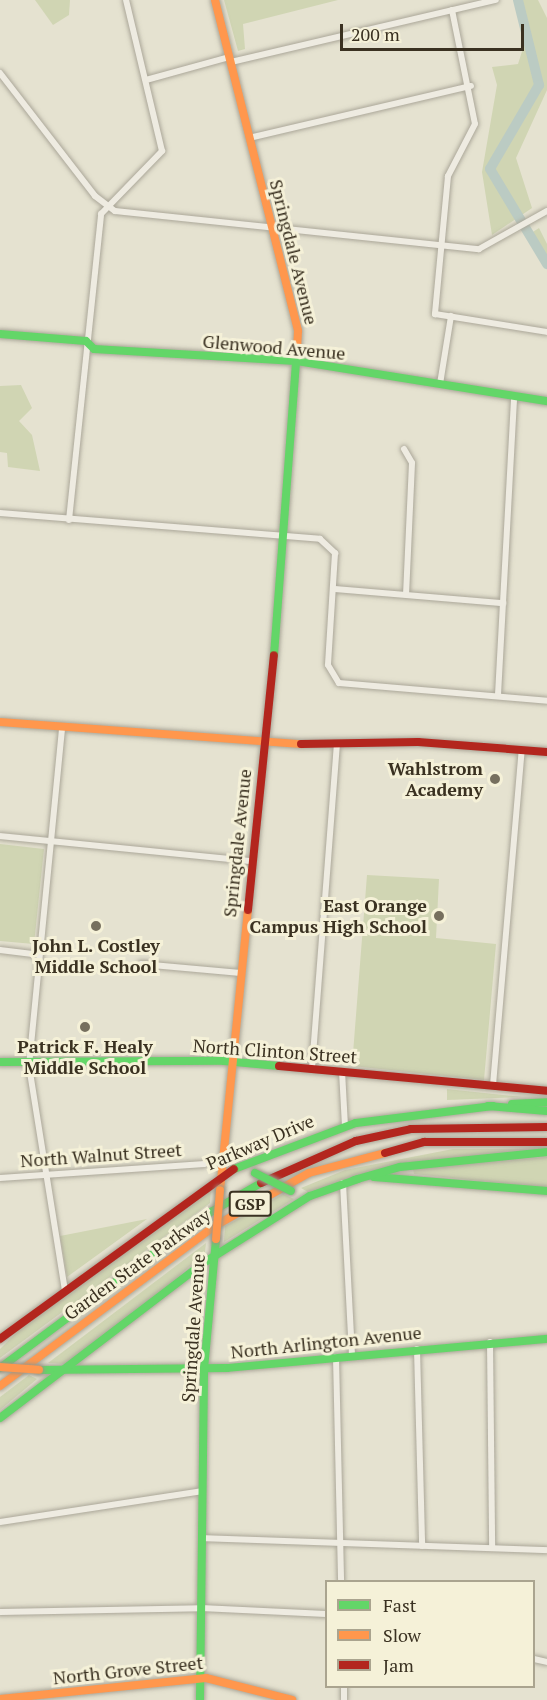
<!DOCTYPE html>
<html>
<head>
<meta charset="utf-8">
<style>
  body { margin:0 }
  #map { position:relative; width:547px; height:1700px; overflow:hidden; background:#e5e2d0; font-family:"PT Serif",serif }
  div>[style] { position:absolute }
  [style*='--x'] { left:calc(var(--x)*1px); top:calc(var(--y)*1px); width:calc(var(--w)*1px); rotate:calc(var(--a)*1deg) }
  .green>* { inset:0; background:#d0d5b3 }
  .river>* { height:10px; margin:-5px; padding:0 5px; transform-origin:5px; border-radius:5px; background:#bbcbc3 }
  .roads { filter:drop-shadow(0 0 2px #aba799) drop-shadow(0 0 2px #aba799) }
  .street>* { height:6px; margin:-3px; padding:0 3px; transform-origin:3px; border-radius:3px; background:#eeebe1 }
  .fast>* { height:8px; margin:-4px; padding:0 4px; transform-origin:4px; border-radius:4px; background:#63d668 }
  .slow>* { height:8px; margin:-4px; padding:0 4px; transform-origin:4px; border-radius:4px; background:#ff974d }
  .jam>* { height:8px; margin:-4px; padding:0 4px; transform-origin:4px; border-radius:4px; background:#b3261e }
  .bridges { filter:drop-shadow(0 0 2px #9a9689) drop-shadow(0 0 2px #9a9689) }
  .fast-bridge>* { height:8px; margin:-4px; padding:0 4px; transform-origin:4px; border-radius:4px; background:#63d668 }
  .slow-bridge>* { height:8px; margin:-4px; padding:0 4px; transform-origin:4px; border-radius:4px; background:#ff974d }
  .dots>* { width:16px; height:16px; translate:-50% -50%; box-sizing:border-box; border:3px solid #f5f1d8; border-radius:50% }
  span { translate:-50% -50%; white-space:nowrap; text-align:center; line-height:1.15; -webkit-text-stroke:6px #f5f1d8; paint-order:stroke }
  .shield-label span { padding:2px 4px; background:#f5f1d8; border:2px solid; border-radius:4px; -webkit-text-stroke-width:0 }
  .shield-label { font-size:16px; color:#3a3121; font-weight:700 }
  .street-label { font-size:18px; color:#3a3121 }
  .poi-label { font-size:18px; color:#3a3121; font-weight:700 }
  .right { translate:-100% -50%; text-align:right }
  .legend { position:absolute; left:325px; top:1580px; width:210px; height:108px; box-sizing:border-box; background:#f5f1d8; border:2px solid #aaa48f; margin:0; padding:8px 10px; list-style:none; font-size:18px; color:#3a3121 }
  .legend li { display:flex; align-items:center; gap:12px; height:30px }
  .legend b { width:30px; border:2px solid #aaa48f }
  .scale { position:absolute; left:340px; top:24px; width:184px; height:27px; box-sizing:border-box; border:3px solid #3a3121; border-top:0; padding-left:8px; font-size:18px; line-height:21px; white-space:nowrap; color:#3a3121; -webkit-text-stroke:4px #f5f1d8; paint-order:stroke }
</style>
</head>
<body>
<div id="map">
  <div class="green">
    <i style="clip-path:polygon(35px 0,70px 0,69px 15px,53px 25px)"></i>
    <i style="clip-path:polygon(224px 0,338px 0,243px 24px,245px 49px,238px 51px)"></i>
    <i style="clip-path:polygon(514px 0,538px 0,547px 18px,547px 90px,516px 158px,532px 208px,492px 235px,482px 172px,497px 85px,492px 67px,518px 64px,525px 42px)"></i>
    <i style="clip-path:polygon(539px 228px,547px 244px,547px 264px,528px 235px)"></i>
    <i style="clip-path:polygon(21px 385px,32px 408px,19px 421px,32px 435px,40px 471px,8px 467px,7px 453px,0 452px,0 386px)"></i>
    <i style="clip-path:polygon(0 844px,44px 849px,34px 944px,0 941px)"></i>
    <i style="clip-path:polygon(367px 875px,439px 879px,436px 938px,496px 944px,484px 1080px,352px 1066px)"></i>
    <i style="clip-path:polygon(447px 1089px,523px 1097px,447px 1100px)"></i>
    <i style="clip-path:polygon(453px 1149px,531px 1149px,386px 1167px,308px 1192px,301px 1188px,345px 1170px)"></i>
    <i style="clip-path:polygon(547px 1157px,547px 1188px,414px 1174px,413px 1169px)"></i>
    <i style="clip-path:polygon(211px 1187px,210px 1203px,0 1358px,0 1349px,19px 1330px)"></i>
    <i style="clip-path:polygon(283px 1194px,294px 1199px,224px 1242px,225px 1226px)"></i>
    <i style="clip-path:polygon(147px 1219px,67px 1277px,60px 1236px)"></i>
    <i style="clip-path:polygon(206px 1243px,205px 1252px,177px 1278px,66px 1364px,48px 1363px)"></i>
    <i style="clip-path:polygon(29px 1375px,37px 1379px,0 1410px,0 1397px)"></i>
  </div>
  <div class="river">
    <i style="--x:518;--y:0;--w:88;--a:76.1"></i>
    <i style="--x:539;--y:85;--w:97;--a:120.3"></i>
    <i style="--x:490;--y:169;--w:111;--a:59"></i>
  </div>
  <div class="roads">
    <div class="street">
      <i style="--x:452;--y:10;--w:116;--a:78.6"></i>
      <i style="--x:475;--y:124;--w:59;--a:117.4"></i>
      <i style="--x:448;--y:176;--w:139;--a:95.4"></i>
      <i style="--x:435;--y:314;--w:113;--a:9.1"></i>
      <i style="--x:231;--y:62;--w:272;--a:-13.2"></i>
      <i style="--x:0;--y:73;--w:155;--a:52.3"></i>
      <i style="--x:95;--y:196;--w:25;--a:37"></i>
      <i style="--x:115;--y:211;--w:366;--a:6"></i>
      <i style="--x:479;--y:249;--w:78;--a:-29.2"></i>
      <i style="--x:146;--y:80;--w:86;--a:-15.5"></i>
      <i style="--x:249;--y:138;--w:228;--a:-13.2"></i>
      <i style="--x:440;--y:384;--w:69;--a:-80.8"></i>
      <i style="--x:404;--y:449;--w:16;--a:60"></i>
      <i style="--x:412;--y:463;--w:131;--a:92.6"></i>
      <i style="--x:0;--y:513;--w:321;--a:4.6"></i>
      <i style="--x:320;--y:539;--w:21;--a:43"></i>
      <i style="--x:335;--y:553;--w:112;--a:93.6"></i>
      <i style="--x:328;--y:665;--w:21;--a:59"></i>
      <i style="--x:339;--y:683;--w:209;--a:4.9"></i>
      <i style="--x:69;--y:520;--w:308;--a:-84"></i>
      <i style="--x:101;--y:214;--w:88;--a:-45.9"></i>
      <i style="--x:162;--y:151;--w:155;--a:-103.4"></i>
      <i style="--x:335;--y:589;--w:169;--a:4.8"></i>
      <i style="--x:498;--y:695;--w:300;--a:-86.9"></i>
      <i style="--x:62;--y:729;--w:339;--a:95.6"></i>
      <i style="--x:29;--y:1066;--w:227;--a:80.9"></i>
      <i style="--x:0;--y:836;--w:253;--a:5.7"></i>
      <i style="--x:0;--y:950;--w:39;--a:7"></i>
      <i style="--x:141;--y:964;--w:100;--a:5.1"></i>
      <i style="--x:312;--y:1068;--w:325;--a:-85.6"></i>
      <i style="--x:342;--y:1071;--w:55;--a:86.9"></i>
      <i style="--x:493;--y:1085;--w:336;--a:-85.1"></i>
      <i style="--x:0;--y:1178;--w:205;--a:-3.9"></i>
      <i style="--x:343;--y:1183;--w:173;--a:87"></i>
      <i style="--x:490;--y:1342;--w:206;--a:89.4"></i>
      <i style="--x:417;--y:1349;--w:197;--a:88.5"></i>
      <i style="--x:336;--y:1357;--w:225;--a:88.7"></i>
      <i style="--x:0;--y:1522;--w:204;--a:-8.7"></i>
      <i style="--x:202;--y:1538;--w:345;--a:2"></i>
      <i style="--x:0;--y:1612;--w:201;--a:-1.1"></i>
      <i style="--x:201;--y:1608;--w:125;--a:2.7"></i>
      <i style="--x:534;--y:1659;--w:13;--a:13"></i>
      <i style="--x:344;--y:1686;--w:14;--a:90"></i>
    </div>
    <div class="fast">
      <i style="--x:0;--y:334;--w:86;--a:4.7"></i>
      <i style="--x:86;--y:341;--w:11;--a:45"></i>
      <i style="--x:94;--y:349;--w:202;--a:3.4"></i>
      <i style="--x:296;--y:361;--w:254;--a:9.1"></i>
      <i style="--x:274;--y:655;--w:306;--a:-85.7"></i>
      <i style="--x:0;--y:1062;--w:224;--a:-0.3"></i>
      <i style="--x:224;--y:1061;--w:55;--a:5.2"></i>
      <i style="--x:512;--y:1104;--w:35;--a:-3"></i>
      <i style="--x:488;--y:1106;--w:59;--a:4.8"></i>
      <i style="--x:234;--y:1169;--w:130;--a:-20.7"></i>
      <i style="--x:356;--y:1123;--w:138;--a:-7.1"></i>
      <i style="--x:374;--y:1177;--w:174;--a:4.6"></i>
      <i style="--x:354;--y:1180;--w:48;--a:-15.8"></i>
      <i style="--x:400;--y:1167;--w:148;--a:-5.8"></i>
      <i style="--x:0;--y:1368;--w:254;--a:-36.7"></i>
      <i style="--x:204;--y:1216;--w:66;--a:-30.1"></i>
      <i style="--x:39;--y:1370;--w:188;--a:-0.6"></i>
      <i style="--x:227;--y:1368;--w:321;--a:-5.2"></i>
      <i style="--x:0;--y:1418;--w:258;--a:-37.3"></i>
      <i style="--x:205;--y:1262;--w:124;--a:-32.2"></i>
      <i style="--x:310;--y:1196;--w:51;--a:-19.5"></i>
      <i style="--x:200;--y:1700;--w:331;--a:-89.3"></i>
      <i style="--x:204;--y:1369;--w:131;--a:-84.7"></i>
    </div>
    <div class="slow">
      <i style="--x:215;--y:0;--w:341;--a:75.9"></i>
      <i style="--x:298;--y:331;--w:19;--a:93"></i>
      <i style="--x:0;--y:722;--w:302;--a:4.2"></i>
      <i style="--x:220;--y:1190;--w:281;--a:-84.3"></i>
      <i style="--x:0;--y:1386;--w:266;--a:-36.7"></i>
      <i style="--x:213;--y:1227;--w:110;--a:-29.4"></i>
      <i style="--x:309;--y:1173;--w:79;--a:-14.7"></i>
      <i style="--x:0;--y:1699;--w:207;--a:-5.8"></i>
      <i style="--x:206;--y:1678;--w:89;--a:14.3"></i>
    </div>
    <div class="jam">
      <i style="--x:301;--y:744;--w:117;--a:-1"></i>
      <i style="--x:418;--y:742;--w:129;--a:4.4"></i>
      <i style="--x:248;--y:910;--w:256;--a:-84.2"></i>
      <i style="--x:279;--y:1066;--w:269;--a:5.3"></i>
      <i style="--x:385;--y:1153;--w:41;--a:-15.8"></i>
      <i style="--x:424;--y:1142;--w:123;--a:0"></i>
      <i style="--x:261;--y:1183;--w:104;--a:-23.9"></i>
      <i style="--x:356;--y:1141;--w:56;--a:-12.3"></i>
      <i style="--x:411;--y:1129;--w:136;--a:-0.8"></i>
      <i style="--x:0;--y:1339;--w:289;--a:-36"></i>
    </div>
  </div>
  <div class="bridges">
    <div class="fast-bridge">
      <i style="--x:255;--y:1173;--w:40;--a:26.6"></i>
    </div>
    <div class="slow-bridge">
      <i style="--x:216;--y:1239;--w:49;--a:-85.3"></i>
      <i style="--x:0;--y:1367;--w:39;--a:4"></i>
    </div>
  </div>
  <div class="dots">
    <i style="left:495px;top:779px;background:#766f5e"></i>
    <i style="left:439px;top:916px;background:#766f5e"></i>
    <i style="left:96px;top:926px;background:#766f5e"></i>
    <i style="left:85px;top:1027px;background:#766f5e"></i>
  </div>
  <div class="shield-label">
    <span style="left:250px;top:1204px">GSP</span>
  </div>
  <div class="street-label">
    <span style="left:294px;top:252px;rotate:76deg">Springdale Avenue</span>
    <span style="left:274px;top:347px;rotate:5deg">Glenwood Avenue</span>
    <span style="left:237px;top:843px;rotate:-84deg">Springdale Avenue</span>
    <span style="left:275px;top:1051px;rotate:4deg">North Clinton Street</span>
    <span style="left:260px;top:1142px;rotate:-23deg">Parkway Drive</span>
    <span style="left:101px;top:1155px;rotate:-4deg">North Walnut Street</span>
    <span style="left:137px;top:1264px;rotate:-36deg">Garden State Parkway</span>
    <span style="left:193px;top:1328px;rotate:-86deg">Springdale Avenue</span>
    <span style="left:326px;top:1342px;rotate:-6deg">North Arlington Avenue</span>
    <span style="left:128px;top:1670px;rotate:-6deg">North Grove Street</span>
  </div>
  <div class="poi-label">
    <span class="right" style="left:483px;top:779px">Wahlstrom<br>Academy</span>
    <span class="right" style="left:427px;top:916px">East Orange<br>Campus High School</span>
    <span style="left:96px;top:956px">John L. Costley<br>Middle School</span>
    <span style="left:85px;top:1057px">Patrick F. Healy<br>Middle School</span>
  </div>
  <ul class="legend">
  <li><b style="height:8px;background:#63d668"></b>Fast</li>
  <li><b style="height:8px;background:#ff974d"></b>Slow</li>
  <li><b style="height:8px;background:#b3261e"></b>Jam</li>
  </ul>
  <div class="scale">200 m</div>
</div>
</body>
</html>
